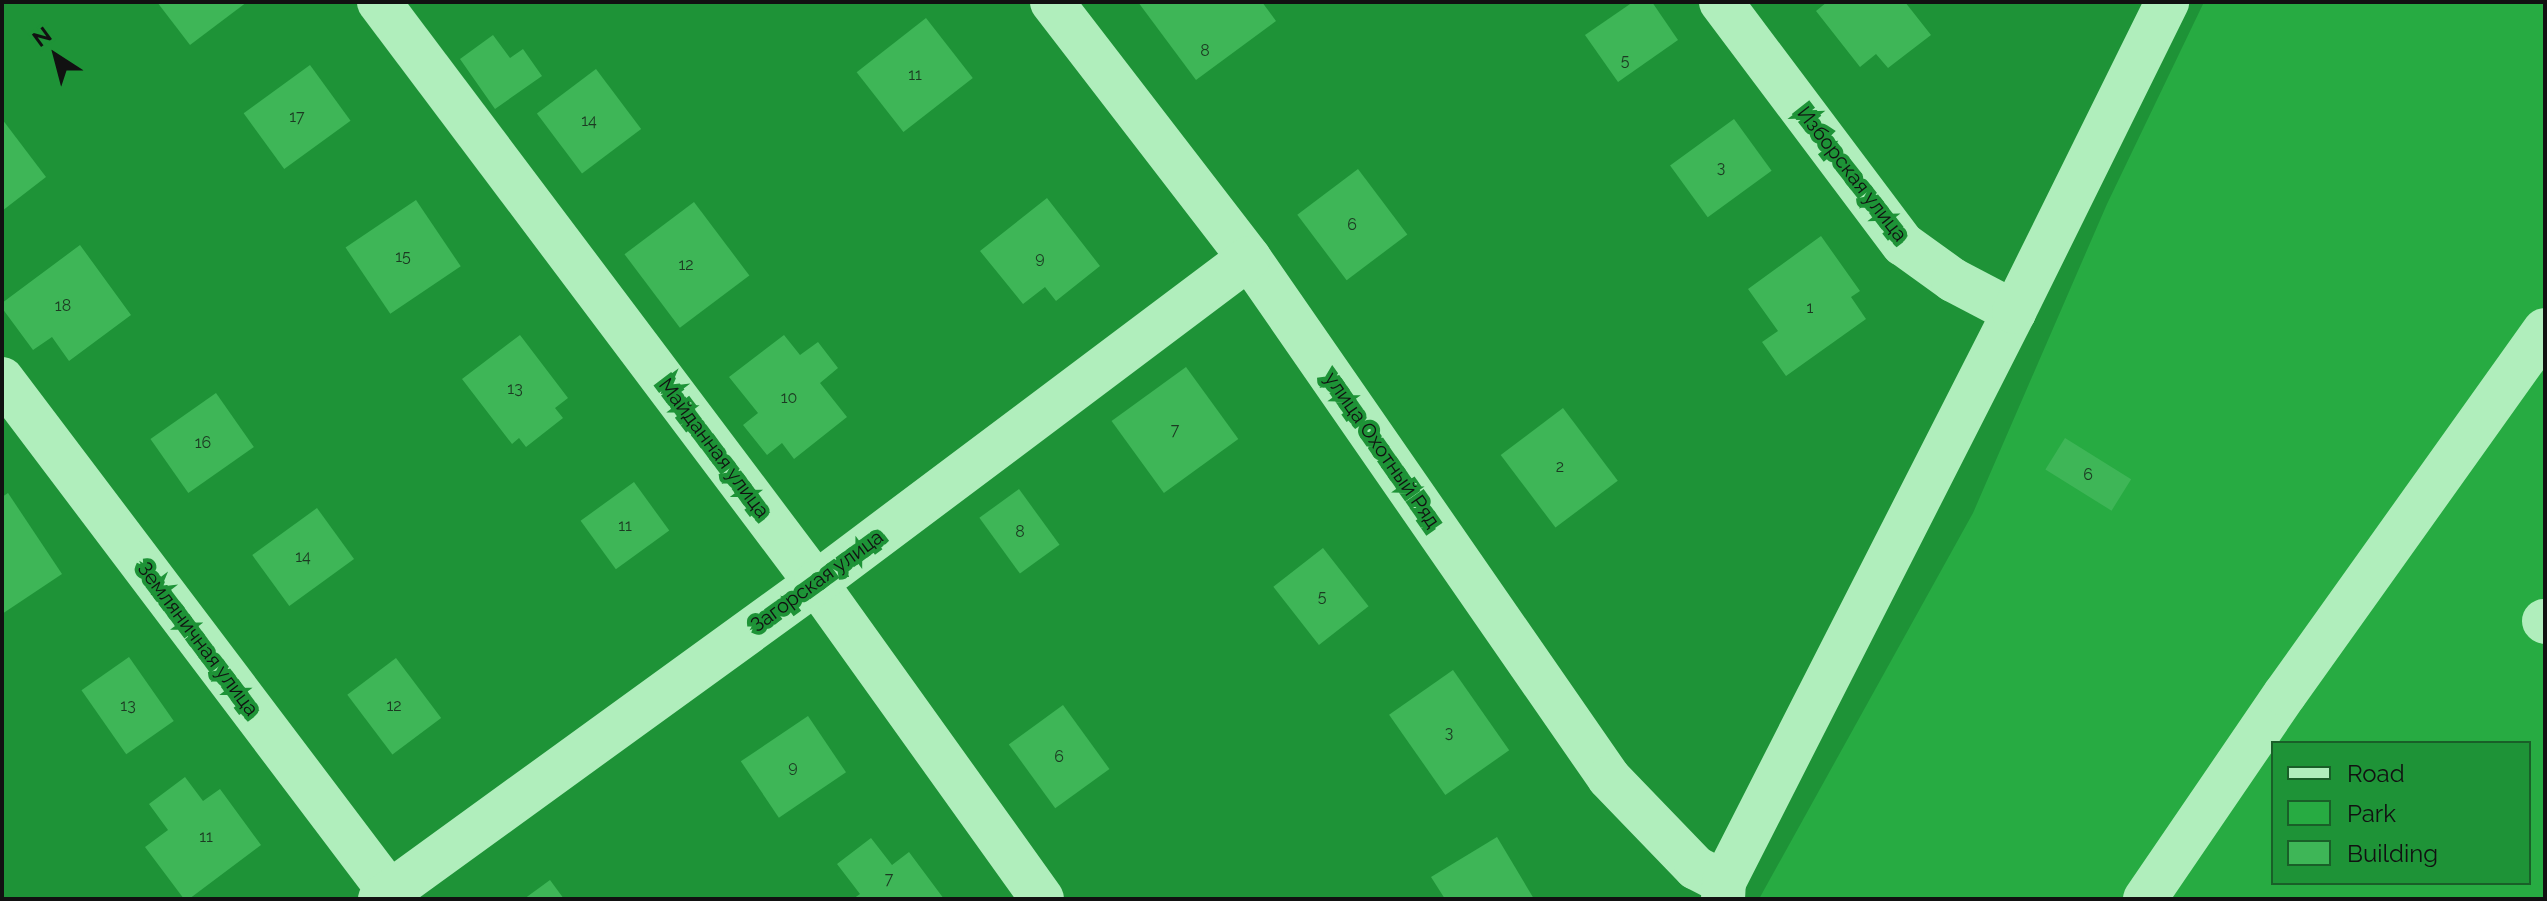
<!DOCTYPE html>
<html>
<head>
<meta charset="utf-8">
<style>
  body { margin:0 }
  #map { position:relative; width:2547px; height:901px; overflow:hidden; background:#1e9337; font-family:Raleway,sans-serif }
  div>[style] { position:absolute }
  [style*='--x'] { left:calc(var(--x)*1px); top:calc(var(--y)*1px); width:calc(var(--w)*1px); rotate:calc(var(--a)*1deg) }
  .green>* { inset:0; background:#27ab42 }
  .building>* { inset:0; background:#3eb657; transform-origin:0 0 }
  .minor>* { height:44px; margin:-22px; padding:0 22px; transform-origin:22px; border-radius:22px; background:#b0eebc }
  span { translate:-50% -50%; white-space:nowrap; text-align:center; line-height:1.15; -webkit-text-stroke:8px #1e9337; paint-order:stroke }
  .number-label { font-size:16px; color:#1c3a22 }
  .number-label span { -webkit-text-stroke-width:0 }
  .street-label { font-size:20px; color:#111 }
  .frame { position:absolute; inset:0; border:4px solid #111; pointer-events:none }
  .legend { position:absolute; left:2271px; top:741px; width:260px; height:144px; box-sizing:border-box; background:#1e9337; border:2px solid #195f28; margin:0; padding:10px 14px; list-style:none; font-size:24px; color:#111 }
  .legend li { display:flex; align-items:center; gap:16px; height:40px }
  .legend b { width:40px; border:2px solid #195f28 }
  .north { position:absolute; left:16px; top:16px; width:80px; height:80px; -webkit-text-stroke:6px #1e9337; paint-order:stroke; rotate:324deg; font-size:22px; font-weight:700; line-height:32px; text-align:center; color:#111 }
  .north::after { content:''; display:block; margin:auto; width:28px; height:36px; background:#111; clip-path:polygon(50% 0,100% 100%,50% 72%,0 100%) }
</style>
</head>
<body>
<div id="map">
  <div class="green">
    <i style="clip-path:polygon(evenodd,2204px 2px,2545px 2px,2545px 899px,1759px 899px,1973px 513px,2107px 204px,2204px 2px,2273px 743px,2529px 743px,2529px 883px,2273px 883px,2273px 743px)"></i>
  </div>
  <div class="building">
    <i style="clip-path:polygon(157px 2px,247px 2px,190px 45px)"></i>
    <i style="clip-path:polygon(1138px 2px,1262px 2px,1276px 21px,1196px 80px)"></i>
    <i style="clip-path:polygon(1633px 2px,1652px 2px,1678px 40px,1618px 82px,1585px 35px)"></i>
    <i style="clip-path:polygon(1827px 2px,1905px 2px,1931px 35px,1888px 68px,1876px 54px,1860px 67px,1816px 11px)"></i>
    <i style="left:926px;top:18px;width:76px;height:88px;rotate:52deg"></i>
    <i style="clip-path:polygon(493px 35px,510px 58px,523px 49px,542px 76px,495px 109px,460px 59px)"></i>
    <i style="left:310px;top:65px;width:69px;height:82px;rotate:54deg"></i>
    <i style="left:596px;top:69px;width:75px;height:74px;rotate:53deg"></i>
    <i style="clip-path:polygon(2px 119px,46px 177px,2px 211px)"></i>
    <i style="left:1734px;top:119px;width:64px;height:79px;rotate:54deg"></i>
    <i style="left:1358px;top:169px;width:82px;height:76px;rotate:53deg"></i>
    <i style="clip-path:polygon(1047px 198px,1100px 266px,1056px 301px,1045px 287px,1023px 304px,980px 251px)"></i>
    <i style="left:416px;top:200px;width:80px;height:85px;rotate:56deg"></i>
    <i style="left:694px;top:202px;width:92px;height:87px;rotate:53deg"></i>
    <i style="clip-path:polygon(1821px 236px,1860px 291px,1851px 297px,1866px 319px,1786px 376px,1762px 342px,1778px 331px,1748px 289px)"></i>
    <i style="clip-path:polygon(80px 245px,131px 315px,69px 361px,52px 337px,33px 350px,2px 308px,2px 303px)"></i>
    <i style="clip-path:polygon(520px 335px,568px 398px,555px 408px,563px 418px,526px 447px,519px 438px,512px 444px,462px 379px)"></i>
    <i style="clip-path:polygon(784px 335px,800px 355px,818px 342px,838px 368px,820px 383px,847px 417px,794px 459px,782px 443px,767px 455px,743px 425px,758px 413px,729px 377px)"></i>
    <i style="left:1186px;top:367px;width:89px;height:92px;rotate:54deg"></i>
    <i style="left:216px;top:393px;width:66px;height:80px;rotate:55deg"></i>
    <i style="left:1563px;top:408px;width:91px;height:78px;rotate:53deg"></i>
    <i style="left:2065px;top:438px;width:78px;height:37px;rotate:32deg"></i>
    <i style="left:634px;top:482px;width:60px;height:66px;rotate:54deg"></i>
    <i style="left:1019px;top:489px;width:69px;height:49px;rotate:54deg"></i>
    <i style="clip-path:polygon(8px 493px,62px 574px,2px 614px,2px 497px)"></i>
    <i style="left:317px;top:508px;width:63px;height:80px;rotate:54deg"></i>
    <i style="left:1323px;top:548px;width:74px;height:63px;rotate:52deg"></i>
    <i style="left:129px;top:657px;width:78px;height:58px;rotate:55deg"></i>
    <i style="left:396px;top:658px;width:75px;height:61px;rotate:53deg"></i>
    <i style="left:1453px;top:670px;width:98px;height:78px;rotate:55deg"></i>
    <i style="left:1063px;top:705px;width:79px;height:67px;rotate:54deg"></i>
    <i style="left:808px;top:716px;width:68px;height:81px;rotate:56deg"></i>
    <i style="clip-path:polygon(185px 777px,203px 801px,220px 789px,261px 845px,189px 899px,184px 899px,145px 847px,168px 830px,149px 804px)"></i>
    <i style="clip-path:polygon(1497px 837px,1534px 899px,1445px 899px,1431px 877px)"></i>
    <i style="clip-path:polygon(871px 838px,892px 865px,909px 852px,944px 899px,853px 899px,860px 894px,837px 864px)"></i>
    <i style="clip-path:polygon(550px 880px,564px 899px,524px 899px)"></i>
  </div>
  <div class="minor">
    <i style="--x:379;--y:2;--w:727;--a:53.05"></i>
    <i style="--x:816;--y:583;--w:388;--a:54.4"></i>
    <i style="--x:1052;--y:2;--w:323;--a:52.4"></i>
    <i style="--x:1249;--y:258;--w:632;--a:55.3"></i>
    <i style="--x:1609;--y:778;--w:125;--a:46"></i>
    <i style="--x:1696;--y:868;--w:31;--a:27"></i>
    <i style="--x:1721;--y:2;--w:303;--a:53.1"></i>
    <i style="--x:1903;--y:244;--w:62;--a:35.8"></i>
    <i style="--x:1953;--y:280;--w:69;--a:27.7"></i>
    <i style="--x:2;--y:379;--w:652;--a:52.92"></i>
    <i style="--x:2544;--y:621;--w:1;--a:45"></i>
    <i style="--x:380;--y:899;--w:538;--a:-35.93"></i>
    <i style="--x:816;--y:583;--w:541;--a:-36.89"></i>
    <i style="--x:1723;--y:899;--w:17;--a:-87"></i>
    <i style="--x:1724;--y:882;--w:640;--a:-63.03"></i>
    <i style="--x:2014;--y:312;--w:346;--a:-63.7"></i>
    <i style="--x:2145;--y:899;--w:248;--a:-55.7"></i>
    <i style="--x:2285;--y:694;--w:447;--a:-54.5"></i>
  </div>
  <div class="number-label">
    <span style="left:1205px;top:51px">8</span>
    <span style="left:1625px;top:61px">5</span>
    <span style="left:915px;top:75px">11</span>
    <span style="left:297px;top:117px">17</span>
    <span style="left:589px;top:121px">14</span>
    <span style="left:1721px;top:168px">3</span>
    <span style="left:1352px;top:225px">6</span>
    <span style="left:403px;top:257px">15</span>
    <span style="left:1040px;top:258px">9</span>
    <span style="left:686px;top:265px">12</span>
    <span style="left:63px;top:306px">18</span>
    <span style="left:1810px;top:308px">1</span>
    <span style="left:515px;top:389px">13</span>
    <span style="left:789px;top:398px">10</span>
    <span style="left:1175px;top:430px">7</span>
    <span style="left:203px;top:443px">16</span>
    <span style="left:1560px;top:467px">2</span>
    <span style="left:2088px;top:475px">6</span>
    <span style="left:625px;top:526px">11</span>
    <span style="left:1020px;top:532px">8</span>
    <span style="left:303px;top:557px">14</span>
    <span style="left:1322px;top:597px">5</span>
    <span style="left:128px;top:706px">13</span>
    <span style="left:394px;top:706px">12</span>
    <span style="left:1449px;top:733px">3</span>
    <span style="left:1059px;top:757px">6</span>
    <span style="left:793px;top:767px">9</span>
    <span style="left:206px;top:837px">11</span>
    <span style="left:889px;top:879px">7</span>
  </div>
  <div class="street-label">
    <span style="left:1852px;top:174px;rotate:52deg">Изборская улица</span>
    <span style="left:714px;top:448px;rotate:53deg">Майданная улица</span>
    <span style="left:1382px;top:450px;rotate:55deg">улица Охотный Ряд</span>
    <span style="left:817px;top:581px;rotate:-36deg">Загорская улица</span>
    <span style="left:198px;top:639px;rotate:53deg">Земляничная улица</span>
  </div>
  <div class="frame"></div>
  <ul class="legend">
  <li><b style="height:10px;background:#b0eebc"></b>Road</li>
  <li><b style="height:22px;background:#27ab42"></b>Park</li>
  <li><b style="height:22px;background:#3eb657"></b>Building</li>
  </ul>
  <div class="north">N</div>
</div>
</body>
</html>
